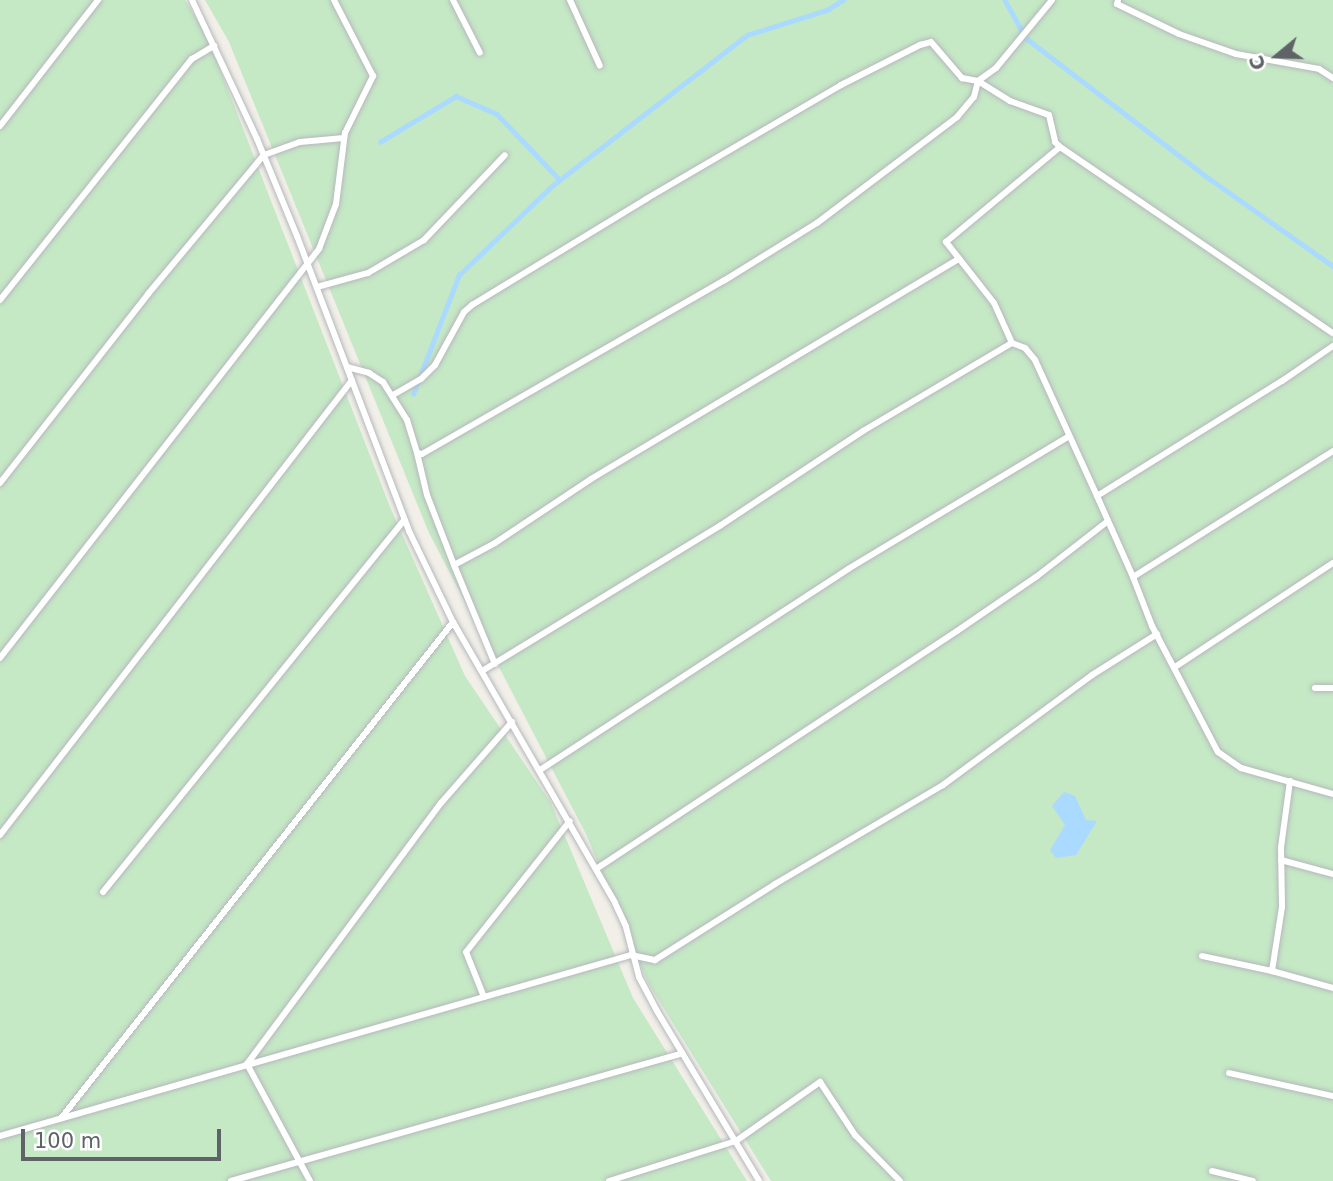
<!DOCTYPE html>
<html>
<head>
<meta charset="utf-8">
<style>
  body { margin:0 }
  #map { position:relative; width:1333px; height:1181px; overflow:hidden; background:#f1efe8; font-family:"DejaVu Sans",sans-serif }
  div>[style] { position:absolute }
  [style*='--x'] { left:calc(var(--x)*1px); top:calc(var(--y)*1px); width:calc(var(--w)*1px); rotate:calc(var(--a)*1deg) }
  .green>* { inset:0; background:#c5e8c5 }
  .water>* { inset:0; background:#aadaff }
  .stream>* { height:4.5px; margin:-2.25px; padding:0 2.25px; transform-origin:2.25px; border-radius:2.25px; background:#aadaff }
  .roads { filter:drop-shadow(0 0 2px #b5b8bc) drop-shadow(0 0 2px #b5b8bc) }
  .service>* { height:6px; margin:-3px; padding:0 3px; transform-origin:3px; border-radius:3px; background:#fff }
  span { translate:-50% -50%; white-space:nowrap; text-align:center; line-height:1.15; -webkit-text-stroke:6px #fff; paint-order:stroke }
  .north { position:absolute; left:1242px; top:21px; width:70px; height:70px; -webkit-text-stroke:5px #fff; paint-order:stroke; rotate:251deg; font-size:19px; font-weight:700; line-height:28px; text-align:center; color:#5f6368 }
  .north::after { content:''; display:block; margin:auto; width:24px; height:32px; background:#5f6368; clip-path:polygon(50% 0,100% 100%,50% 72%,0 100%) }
  .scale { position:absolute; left:21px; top:1129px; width:200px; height:32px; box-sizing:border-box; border:4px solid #5f6368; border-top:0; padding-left:9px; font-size:21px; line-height:24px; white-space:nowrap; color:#5f6368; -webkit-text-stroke:5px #fff; paint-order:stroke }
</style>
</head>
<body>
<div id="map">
  <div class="green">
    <i style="clip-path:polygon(0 0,185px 0,207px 36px,390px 507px,465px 676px,551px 803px,633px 998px,747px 1181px,0 1181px)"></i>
    <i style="clip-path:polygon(205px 0,1333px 0,1333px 1181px,771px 1181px,648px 983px,586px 834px,429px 533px,229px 42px)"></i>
  </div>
  <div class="water">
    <i style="clip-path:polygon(1064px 792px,1075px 796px,1086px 820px,1097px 821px,1076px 855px,1056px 858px,1050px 850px,1065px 825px,1052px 806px)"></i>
  </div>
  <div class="stream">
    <i style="--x:1005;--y:0;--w:43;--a:61.1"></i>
    <i style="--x:1026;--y:38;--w:223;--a:37.5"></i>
    <i style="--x:1203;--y:174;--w:159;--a:35.3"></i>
    <i style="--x:380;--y:142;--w:89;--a:-31.2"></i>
    <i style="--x:456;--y:96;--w:45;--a:23.7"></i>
    <i style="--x:497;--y:114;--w:91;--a:46.3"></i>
    <i style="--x:413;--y:394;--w:128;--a:-68.9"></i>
    <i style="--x:459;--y:275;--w:130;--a:-43.8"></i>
    <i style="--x:553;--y:185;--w:245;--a:-37.7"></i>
    <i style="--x:747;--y:35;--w:84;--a:-17.4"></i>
    <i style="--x:827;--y:10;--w:19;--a:-32"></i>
  </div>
  <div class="roads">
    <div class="service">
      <i style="--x:192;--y:0;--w:153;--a:64.9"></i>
      <i style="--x:257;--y:139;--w:105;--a:67.6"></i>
      <i style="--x:297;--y:236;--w:316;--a:69.2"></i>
      <i style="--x:409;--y:531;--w:101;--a:64.2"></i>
      <i style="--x:453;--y:622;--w:324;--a:60"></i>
      <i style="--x:615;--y:903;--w:26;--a:65"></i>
      <i style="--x:626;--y:927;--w:52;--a:75.4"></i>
      <i style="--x:639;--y:977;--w:38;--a:62"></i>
      <i style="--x:657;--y:1011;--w:198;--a:59"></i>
      <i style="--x:453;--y:0;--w:59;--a:63"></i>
      <i style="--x:570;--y:0;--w:72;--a:65.6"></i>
      <i style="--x:1118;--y:0;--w:4;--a:104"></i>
      <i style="--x:1117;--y:4;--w:69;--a:25.8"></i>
      <i style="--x:1179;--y:34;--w:60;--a:19.3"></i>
      <i style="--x:1236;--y:54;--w:84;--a:10.2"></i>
      <i style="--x:1319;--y:69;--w:17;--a:33"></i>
      <i style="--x:0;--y:126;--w:160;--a:-52.1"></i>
      <i style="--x:317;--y:287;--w:53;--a:-15.4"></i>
      <i style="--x:368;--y:273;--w:65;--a:-30.5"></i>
      <i style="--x:424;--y:240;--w:117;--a:-46.4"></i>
      <i style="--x:0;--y:300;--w:308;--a:-51.5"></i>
      <i style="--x:192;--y:59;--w:26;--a:-31"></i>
      <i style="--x:1012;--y:343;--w:44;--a:-114.2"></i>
      <i style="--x:994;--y:303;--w:78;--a:-128.2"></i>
      <i style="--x:946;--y:242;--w:148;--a:-39.8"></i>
      <i style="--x:347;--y:367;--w:23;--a:15"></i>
      <i style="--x:369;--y:373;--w:17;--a:33"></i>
      <i style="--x:383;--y:382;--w:45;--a:57.7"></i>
      <i style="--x:407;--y:420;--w:34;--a:73"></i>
      <i style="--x:417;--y:453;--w:5;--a:11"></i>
      <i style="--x:422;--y:454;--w:349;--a:-29.9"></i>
      <i style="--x:725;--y:280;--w:108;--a:-31.8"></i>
      <i style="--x:817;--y:223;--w:176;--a:-37.1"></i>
      <i style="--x:957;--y:117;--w:26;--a:-50"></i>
      <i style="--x:974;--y:97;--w:16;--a:-76"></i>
      <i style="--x:978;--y:81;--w:38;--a:32"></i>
      <i style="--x:1010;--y:101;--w:41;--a:19.7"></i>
      <i style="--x:1049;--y:115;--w:28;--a:77"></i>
      <i style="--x:1055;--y:142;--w:7;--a:45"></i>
      <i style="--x:1060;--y:147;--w:330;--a:34.3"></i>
      <i style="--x:393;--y:395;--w:32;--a:-30"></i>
      <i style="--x:421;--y:379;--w:20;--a:-45"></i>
      <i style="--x:435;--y:365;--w:60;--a:-61.3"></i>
      <i style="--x:464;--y:312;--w:11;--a:-41"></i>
      <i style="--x:472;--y:305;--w:204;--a:-31.3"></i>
      <i style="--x:646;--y:199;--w:226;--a:-30.3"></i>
      <i style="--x:841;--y:85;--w:89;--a:-26.9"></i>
      <i style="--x:920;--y:45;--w:11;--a:-15"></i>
      <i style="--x:931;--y:42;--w:48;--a:49.3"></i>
      <i style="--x:962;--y:78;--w:16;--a:11"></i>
      <i style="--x:978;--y:81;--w:22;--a:-36"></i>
      <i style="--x:996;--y:68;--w:88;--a:-50.5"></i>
      <i style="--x:417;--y:453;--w:43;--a:76.6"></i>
      <i style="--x:427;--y:495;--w:75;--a:68.9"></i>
      <i style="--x:454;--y:565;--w:47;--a:-28.2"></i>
      <i style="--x:495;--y:543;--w:115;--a:-33.7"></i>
      <i style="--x:591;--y:479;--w:429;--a:-30.9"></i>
      <i style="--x:0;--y:483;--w:240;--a:-51.9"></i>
      <i style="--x:148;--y:294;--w:181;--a:-50.2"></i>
      <i style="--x:264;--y:155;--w:38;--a:-20"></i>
      <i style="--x:300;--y:142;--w:44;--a:-5.2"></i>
      <i style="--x:1097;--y:496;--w:89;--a:66"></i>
      <i style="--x:1133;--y:577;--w:236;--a:-32.2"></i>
      <i style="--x:454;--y:565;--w:107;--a:67.5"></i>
      <i style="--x:1133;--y:577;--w:53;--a:68.8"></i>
      <i style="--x:1152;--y:626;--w:142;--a:62.4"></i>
      <i style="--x:1218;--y:752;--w:28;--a:35"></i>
      <i style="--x:1241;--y:768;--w:96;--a:15.8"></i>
      <i style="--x:0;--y:658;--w:519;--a:-52.05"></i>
      <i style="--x:319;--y:249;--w:48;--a:-69.3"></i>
      <i style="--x:336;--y:204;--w:72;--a:-82.8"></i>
      <i style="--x:345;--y:133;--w:64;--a:-63.8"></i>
      <i style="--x:373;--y:76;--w:85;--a:-117.2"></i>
      <i style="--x:1175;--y:667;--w:189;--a:-33.4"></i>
      <i style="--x:482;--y:671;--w:280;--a:-31.4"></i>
      <i style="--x:721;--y:525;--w:170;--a:-33.5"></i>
      <i style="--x:863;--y:431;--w:173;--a:-30.6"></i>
      <i style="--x:1012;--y:343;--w:14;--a:21"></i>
      <i style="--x:1025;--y:348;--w:16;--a:50"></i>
      <i style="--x:1035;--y:360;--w:149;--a:65.5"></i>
      <i style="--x:1097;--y:496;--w:218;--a:-31.9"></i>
      <i style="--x:1282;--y:381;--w:62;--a:-34.5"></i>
      <i style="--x:1315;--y:688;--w:18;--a:0"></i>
      <i style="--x:540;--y:770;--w:368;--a:-33.1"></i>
      <i style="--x:848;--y:569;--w:258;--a:-31"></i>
      <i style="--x:1290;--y:781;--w:68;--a:97.7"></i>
      <i style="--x:1281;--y:848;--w:59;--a:89"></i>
      <i style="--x:1282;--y:907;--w:65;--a:98.9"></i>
      <i style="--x:1272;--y:971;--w:63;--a:15.6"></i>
      <i style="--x:0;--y:835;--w:575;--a:-52.27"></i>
      <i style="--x:1281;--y:860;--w:54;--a:15.1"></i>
      <i style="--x:596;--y:869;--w:432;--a:-33.4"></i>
      <i style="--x:957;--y:631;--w:96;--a:-34.4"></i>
      <i style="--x:1036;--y:577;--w:91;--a:-37.9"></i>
      <i style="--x:103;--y:892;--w:479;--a:-51"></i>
      <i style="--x:1202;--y:956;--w:72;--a:12.1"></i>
      <i style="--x:484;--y:997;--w:48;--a:-111.8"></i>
      <i style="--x:466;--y:952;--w:167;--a:-51.6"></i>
      <i style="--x:1229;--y:1073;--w:107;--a:12.5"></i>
      <i style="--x:62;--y:1117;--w:631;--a:-51.69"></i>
      <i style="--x:0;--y:1136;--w:656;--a:-16.01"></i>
      <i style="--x:631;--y:955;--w:25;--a:12"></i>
      <i style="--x:655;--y:960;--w:142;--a:-32.3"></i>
      <i style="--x:775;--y:884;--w:195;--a:-30.5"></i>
      <i style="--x:943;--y:785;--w:185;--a:-36.4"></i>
      <i style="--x:1092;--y:675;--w:77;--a:-32.2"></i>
      <i style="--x:1212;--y:1171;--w:42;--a:13.7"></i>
      <i style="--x:231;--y:1181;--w:469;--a:-15.8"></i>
      <i style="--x:310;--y:1181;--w:133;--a:-118.3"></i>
      <i style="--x:247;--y:1064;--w:325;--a:-53.4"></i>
      <i style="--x:441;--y:803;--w:108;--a:-48.8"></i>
      <i style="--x:609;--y:1181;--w:133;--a:-17.5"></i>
      <i style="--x:736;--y:1141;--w:103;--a:-35.1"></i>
      <i style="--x:820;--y:1082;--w:64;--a:56.6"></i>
      <i style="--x:855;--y:1135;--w:64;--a:45.6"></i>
    </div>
  </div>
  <div class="north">С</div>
  <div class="scale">100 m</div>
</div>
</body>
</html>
